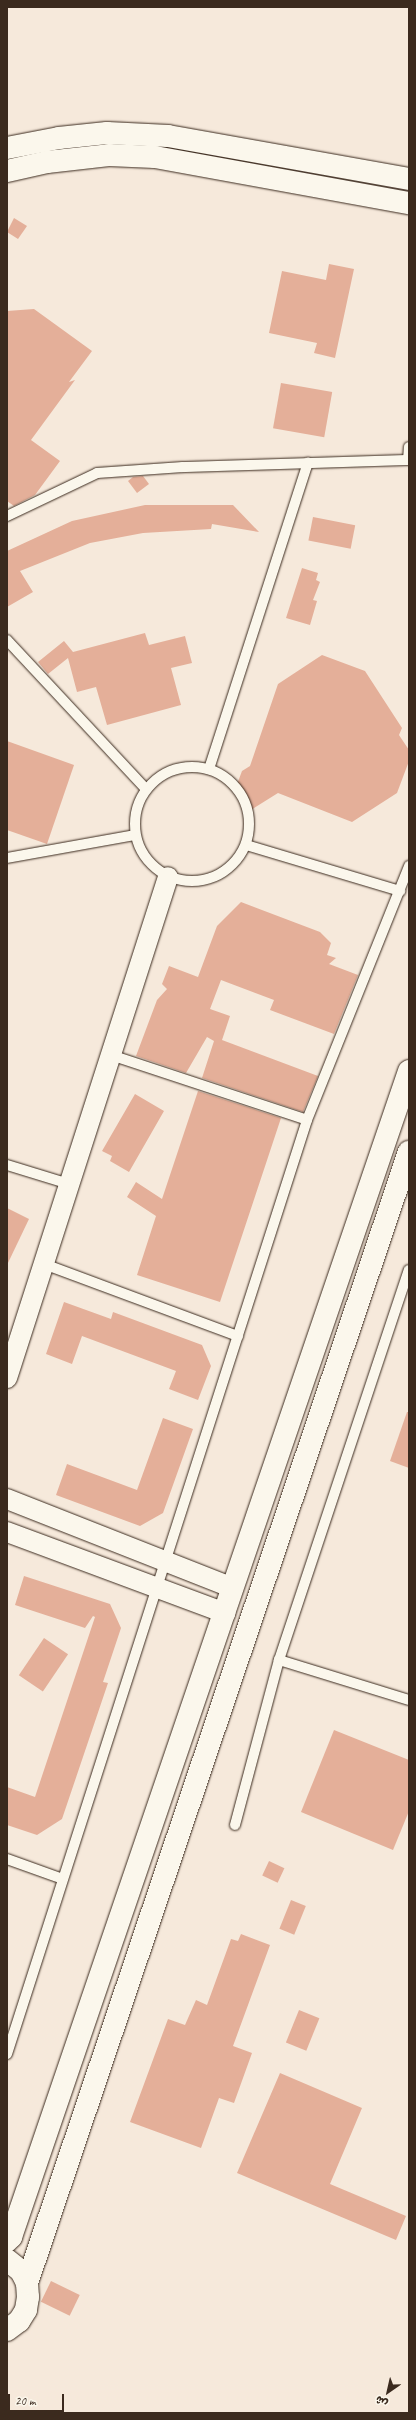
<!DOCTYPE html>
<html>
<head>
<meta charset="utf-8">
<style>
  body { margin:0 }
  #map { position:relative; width:416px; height:2420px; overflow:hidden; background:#f6e9db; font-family:Caveat,"Playpen Sans Arabic",sans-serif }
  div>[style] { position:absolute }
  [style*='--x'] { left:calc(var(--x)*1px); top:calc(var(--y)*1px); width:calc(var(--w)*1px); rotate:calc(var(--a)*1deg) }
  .building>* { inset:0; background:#e4af99; transform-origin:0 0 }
  .roads { filter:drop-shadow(0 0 1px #3b2a1e) drop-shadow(0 0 1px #3b2a1e) }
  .service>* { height:10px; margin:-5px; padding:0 5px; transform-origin:5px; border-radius:5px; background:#fbf7ec }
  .service>.ring { margin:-5px; padding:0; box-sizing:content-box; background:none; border:10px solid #fbf7ec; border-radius:50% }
  .minor>* { height:20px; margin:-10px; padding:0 10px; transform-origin:10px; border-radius:10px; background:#fbf7ec }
  .tertiary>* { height:22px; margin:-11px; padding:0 11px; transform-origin:11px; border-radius:11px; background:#fbf7ec }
  .secondary>* { height:22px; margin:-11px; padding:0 11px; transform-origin:11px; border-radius:11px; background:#fbf7ec }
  span { translate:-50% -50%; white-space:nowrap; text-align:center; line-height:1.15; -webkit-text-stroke:3.5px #fbf7ec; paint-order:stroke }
  .frame { position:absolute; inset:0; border:8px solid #3b2a1e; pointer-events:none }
  .north { position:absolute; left:368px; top:2372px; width:40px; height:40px; -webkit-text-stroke:3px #fbf7ec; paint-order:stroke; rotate:214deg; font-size:11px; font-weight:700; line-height:16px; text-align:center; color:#3b2a1e }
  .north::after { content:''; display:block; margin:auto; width:14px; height:18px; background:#3b2a1e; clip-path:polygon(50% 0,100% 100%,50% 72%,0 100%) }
  .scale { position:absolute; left:8px; top:2394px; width:56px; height:18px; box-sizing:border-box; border:2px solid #3b2a1e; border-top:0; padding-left:5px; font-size:12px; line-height:14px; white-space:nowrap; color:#3b2a1e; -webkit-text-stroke:3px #fbf7ec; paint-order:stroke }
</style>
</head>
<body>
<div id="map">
  <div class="building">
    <i style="clip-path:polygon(14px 218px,27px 226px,18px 239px,7px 232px)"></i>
    <i style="clip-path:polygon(329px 264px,354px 269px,335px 358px,314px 353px,317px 343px,269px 333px,282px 271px,326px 280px)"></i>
    <i style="clip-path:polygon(34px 309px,92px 351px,69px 382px,75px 380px,31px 440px,60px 461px,35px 495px,14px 506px,7px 501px,7px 311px)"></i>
    <i style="left:281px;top:383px;width:52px;height:46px;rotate:10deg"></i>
    <i style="clip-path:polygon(143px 476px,149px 484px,137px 493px,128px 481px,133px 477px)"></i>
    <i style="clip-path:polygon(145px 505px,233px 505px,259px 532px,212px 524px,211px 529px,143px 533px,90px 543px,20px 571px,33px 592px,7px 607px,7px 551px,72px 521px)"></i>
    <i style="left:313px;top:517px;width:43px;height:24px;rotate:11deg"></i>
    <i style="clip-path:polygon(302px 568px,318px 573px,316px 580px,320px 582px,313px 600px,317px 601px,310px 625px,286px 618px)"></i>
    <i style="clip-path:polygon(145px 633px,149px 645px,185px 636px,192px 663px,171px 668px,181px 705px,107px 725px,96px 687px,77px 692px,68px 658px,48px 674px,38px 662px,64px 641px,73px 652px)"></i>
    <i style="clip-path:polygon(322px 655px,365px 671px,402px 728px,399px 735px,409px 750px,409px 761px,397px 793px,352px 822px,278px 793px,251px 810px,236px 787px,242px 771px,250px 766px,278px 684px)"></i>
    <i style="clip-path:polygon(7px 741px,74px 765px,47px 844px,7px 830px)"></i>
    <i style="clip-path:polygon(241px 902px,320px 932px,331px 943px,327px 955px,336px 958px,329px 964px,358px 975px,334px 1034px,270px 1010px,274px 1000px,221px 980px,210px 1009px,230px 1016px,222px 1040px,318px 1076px,303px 1112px,202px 1078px,214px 1041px,207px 1037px,186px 1073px,136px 1056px,157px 1000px,167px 989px,162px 984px,169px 966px,198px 977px,217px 926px)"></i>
    <i style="clip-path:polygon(198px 1091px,281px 1118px,220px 1302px,137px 1275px,156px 1216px,127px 1197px,136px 1182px,162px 1199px)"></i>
    <i style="clip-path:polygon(135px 1094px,164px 1111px,129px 1172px,110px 1161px,112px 1156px,102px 1151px)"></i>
    <i style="clip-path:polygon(7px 1208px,29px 1219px,7px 1265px)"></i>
    <i style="clip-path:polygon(64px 1302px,111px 1319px,113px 1312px,202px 1345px,211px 1366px,198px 1400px,169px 1389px,176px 1371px,82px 1336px,72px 1364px,46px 1354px)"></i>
    <i style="clip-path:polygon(407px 1412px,409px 1412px,409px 1468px,390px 1461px)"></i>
    <i style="clip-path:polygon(163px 1418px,193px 1429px,163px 1513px,140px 1526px,56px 1495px,67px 1464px,137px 1490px)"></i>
    <i style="clip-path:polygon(24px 1576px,110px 1604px,121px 1628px,103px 1682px,108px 1683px,62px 1819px,37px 1835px,7px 1825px,7px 1787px,35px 1797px,95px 1617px,93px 1616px,85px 1628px,15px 1605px)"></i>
    <i style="left:44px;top:1638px;width:29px;height:45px;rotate:34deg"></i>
    <i style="clip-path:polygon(334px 1730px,409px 1760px,409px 1811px,393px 1850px,301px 1812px)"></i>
    <i style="left:269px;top:1861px;width:17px;height:16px;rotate:25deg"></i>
    <i style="left:291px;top:1900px;width:16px;height:31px;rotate:22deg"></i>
    <i style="clip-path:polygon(241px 1934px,270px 1945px,233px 2046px,252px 2053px,234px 2103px,219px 2098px,201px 2148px,130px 2122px,168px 2019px,185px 2025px,196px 2000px,207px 2005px,231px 1939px,238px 1941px)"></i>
    <i style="left:299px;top:2010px;width:22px;height:35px;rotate:22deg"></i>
    <i style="clip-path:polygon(280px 2073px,362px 2108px,330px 2184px,406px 2216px,396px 2240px,237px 2173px)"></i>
    <i style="left:51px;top:2281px;width:32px;height:23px;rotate:26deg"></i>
  </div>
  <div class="roads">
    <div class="service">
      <i style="--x:408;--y:460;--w:13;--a:-86"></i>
      <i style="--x:7;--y:516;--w:100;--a:-25.5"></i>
      <i style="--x:97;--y:473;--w:86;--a:-4"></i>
      <i style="--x:183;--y:467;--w:226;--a:-1.8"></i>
      <i style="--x:7;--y:640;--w:204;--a:47"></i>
      <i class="ring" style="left:135px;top:767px;width:104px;height:104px"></i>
      <i style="--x:209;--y:769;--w:322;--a:-72.1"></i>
      <i style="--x:246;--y:845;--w:161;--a:16.6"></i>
      <i style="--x:7;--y:858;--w:130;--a:-10.2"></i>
      <i style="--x:111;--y:1055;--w:206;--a:18.3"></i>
      <i style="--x:7;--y:1165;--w:65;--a:17"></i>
      <i style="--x:44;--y:1264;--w:207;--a:20.4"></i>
      <i style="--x:279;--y:1660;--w:136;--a:17.1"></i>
      <i style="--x:235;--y:1825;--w:171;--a:-75.1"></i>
      <i style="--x:279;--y:1660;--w:411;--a:-71.6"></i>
      <i style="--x:7;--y:1859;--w:59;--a:19.7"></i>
      <i style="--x:7;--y:2054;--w:981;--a:-72.19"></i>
      <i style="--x:307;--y:1120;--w:274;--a:-68.1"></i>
    </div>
    <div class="minor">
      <i style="--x:7;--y:1378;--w:526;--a:-72.18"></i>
      <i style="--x:7;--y:1499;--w:243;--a:21.5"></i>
      <i style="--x:7;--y:1532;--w:233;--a:20.4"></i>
    </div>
    <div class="tertiary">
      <i style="--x:7;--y:148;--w:53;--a:-10.9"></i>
      <i style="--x:59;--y:138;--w:48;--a:-5.9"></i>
      <i style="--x:107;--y:133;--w:61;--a:2.8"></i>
      <i style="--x:168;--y:136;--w:245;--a:10.1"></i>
      <i style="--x:7;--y:171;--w:41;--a:-12.7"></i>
      <i style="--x:47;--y:162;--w:62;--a:-6.4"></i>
      <i style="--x:109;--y:155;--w:46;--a:2.5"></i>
      <i style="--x:155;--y:157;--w:258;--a:10.3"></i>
    </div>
    <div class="secondary">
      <i style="--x:7;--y:2241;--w:6;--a:-45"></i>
      <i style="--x:11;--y:2237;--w:1232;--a:-71.15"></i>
      <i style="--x:7;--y:2260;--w:18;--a:38"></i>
      <i style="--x:21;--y:2271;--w:13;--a:63"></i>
      <i style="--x:27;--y:2283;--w:14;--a:86"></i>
      <i style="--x:28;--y:2297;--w:13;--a:99"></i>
      <i style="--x:26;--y:2310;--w:13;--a:122"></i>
      <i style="--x:19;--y:2321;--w:15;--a:143"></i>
      <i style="--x:27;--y:2283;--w:1194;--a:-71.34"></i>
    </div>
  </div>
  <div class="frame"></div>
  <div class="north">ش</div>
  <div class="scale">20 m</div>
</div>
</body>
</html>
